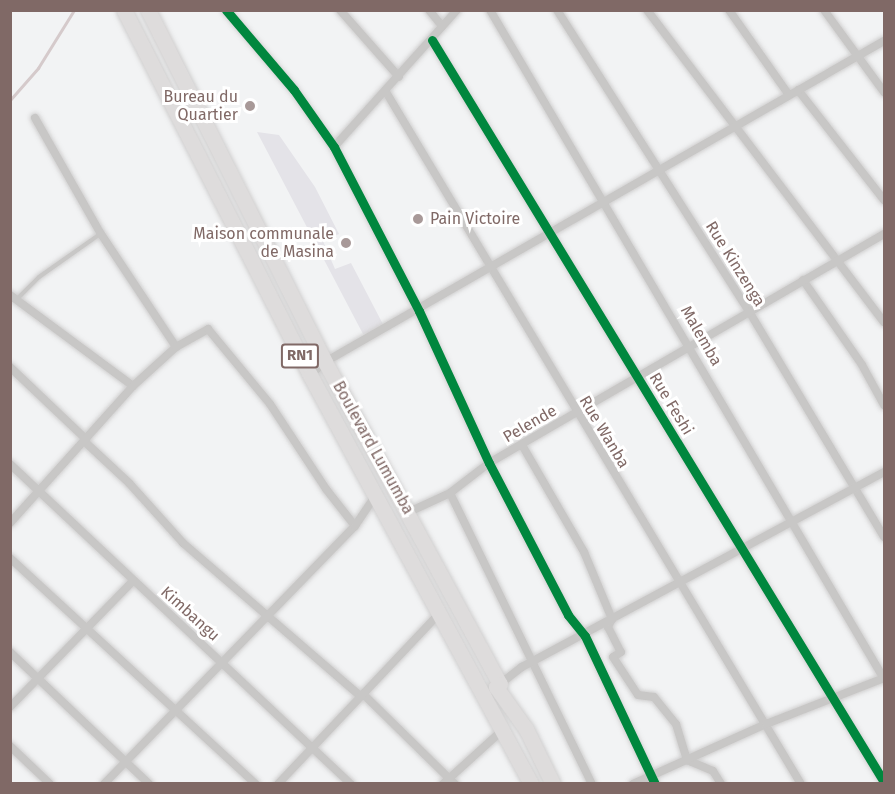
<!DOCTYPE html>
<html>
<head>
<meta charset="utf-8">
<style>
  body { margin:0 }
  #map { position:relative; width:895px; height:794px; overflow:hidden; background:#f2f3f4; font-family:"Fira Sans",sans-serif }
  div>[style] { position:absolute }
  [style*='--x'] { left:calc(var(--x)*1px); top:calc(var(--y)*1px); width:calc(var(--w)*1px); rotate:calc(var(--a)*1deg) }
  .green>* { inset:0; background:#e4e3e8 }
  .stream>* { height:3px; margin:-1.5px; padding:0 1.5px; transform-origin:1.5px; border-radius:1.5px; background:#d5cacb }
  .roads { filter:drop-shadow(0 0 2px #d0cfcf) drop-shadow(0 0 2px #d0cfcf) }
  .lane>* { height:4px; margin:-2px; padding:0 2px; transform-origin:2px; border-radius:2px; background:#c8c7c6 }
  .street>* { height:8px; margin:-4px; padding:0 4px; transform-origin:4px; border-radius:4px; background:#c8c7c6 }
  .highway>* { height:15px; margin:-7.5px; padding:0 7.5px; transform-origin:7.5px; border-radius:7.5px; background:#dedcdc }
  .cycleway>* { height:9px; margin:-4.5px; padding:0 4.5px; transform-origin:4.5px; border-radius:4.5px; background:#00873e }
  .dots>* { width:16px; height:16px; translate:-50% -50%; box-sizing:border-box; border:3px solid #fff; border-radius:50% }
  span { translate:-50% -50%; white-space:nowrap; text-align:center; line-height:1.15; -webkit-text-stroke:6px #fff; paint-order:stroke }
  .shield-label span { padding:2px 4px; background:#fff; border:2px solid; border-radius:4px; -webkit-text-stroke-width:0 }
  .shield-label { font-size:15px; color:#806966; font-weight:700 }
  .poi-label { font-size:16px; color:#806966 }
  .right { translate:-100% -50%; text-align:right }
  .left { translate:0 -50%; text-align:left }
  .street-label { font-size:16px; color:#806966 }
  .frame { position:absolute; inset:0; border:12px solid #806966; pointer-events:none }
</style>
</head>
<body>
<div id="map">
  <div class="green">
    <i style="clip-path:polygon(257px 132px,279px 135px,315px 187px,339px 234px,323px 241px,335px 269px,351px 263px,386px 330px,363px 334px)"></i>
  </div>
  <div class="stream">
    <i style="--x:10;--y:100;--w:43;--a:-48.8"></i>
    <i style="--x:38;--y:68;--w:68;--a:-58.2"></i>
  </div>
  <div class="roads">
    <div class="lane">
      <i style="--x:17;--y:299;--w:31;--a:-45"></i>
      <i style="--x:39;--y:277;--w:75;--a:-35.2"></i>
    </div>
    <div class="street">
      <i style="--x:226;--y:10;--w:105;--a:49.6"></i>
      <i style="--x:294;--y:90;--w:70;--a:54.9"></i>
      <i style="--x:334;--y:147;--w:185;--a:62.6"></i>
      <i style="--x:419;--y:311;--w:167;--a:65.3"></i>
      <i style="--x:489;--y:463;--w:171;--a:62.5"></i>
      <i style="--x:568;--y:615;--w:27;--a:51"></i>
      <i style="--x:585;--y:636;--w:164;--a:64.7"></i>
      <i style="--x:340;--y:10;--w:89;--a:48.6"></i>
      <i style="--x:429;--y:10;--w:21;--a:51"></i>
      <i style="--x:490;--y:10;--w:776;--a:59.5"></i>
      <i style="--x:557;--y:10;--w:359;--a:57.5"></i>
      <i style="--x:750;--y:313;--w:261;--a:59.1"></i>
      <i style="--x:647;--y:10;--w:392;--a:52.8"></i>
      <i style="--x:729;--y:10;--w:104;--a:54.8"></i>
      <i style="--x:824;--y:10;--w:102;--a:53.8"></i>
      <i style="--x:432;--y:40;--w:869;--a:58.65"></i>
      <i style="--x:798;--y:90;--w:140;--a:52"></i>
      <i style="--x:386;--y:92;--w:807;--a:59.05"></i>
      <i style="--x:35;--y:118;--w:133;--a:60.4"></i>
      <i style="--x:101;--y:234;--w:136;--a:56.4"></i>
      <i style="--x:334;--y:147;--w:184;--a:-48.1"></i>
      <i style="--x:803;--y:280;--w:103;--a:55.2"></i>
      <i style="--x:862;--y:365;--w:46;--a:61.2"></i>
      <i style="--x:10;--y:295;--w:153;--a:36.5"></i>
      <i style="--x:10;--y:367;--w:105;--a:43.5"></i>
      <i style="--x:310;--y:375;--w:20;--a:-41"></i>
      <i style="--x:325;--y:362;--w:645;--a:-29.87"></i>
      <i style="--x:84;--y:441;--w:62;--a:43"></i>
      <i style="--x:129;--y:483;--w:81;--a:48"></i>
      <i style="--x:183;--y:543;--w:234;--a:40.8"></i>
      <i style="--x:522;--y:445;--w:124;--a:59.9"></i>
      <i style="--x:584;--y:552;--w:73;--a:67.3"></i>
      <i style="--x:612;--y:619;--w:9;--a:117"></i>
      <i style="--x:608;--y:627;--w:28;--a:63"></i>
      <i style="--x:621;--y:652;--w:9;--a:148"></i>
      <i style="--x:613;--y:657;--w:45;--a:56.7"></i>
      <i style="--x:638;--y:695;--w:16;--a:7"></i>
      <i style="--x:654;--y:697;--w:35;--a:51"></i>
      <i style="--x:676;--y:724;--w:38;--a:73"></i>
      <i style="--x:687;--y:760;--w:28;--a:23"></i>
      <i style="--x:713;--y:771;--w:15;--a:58"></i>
      <i style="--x:10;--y:464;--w:468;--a:43.2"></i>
      <i style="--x:450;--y:493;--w:324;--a:64"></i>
      <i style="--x:409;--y:512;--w:45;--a:-24.9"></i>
      <i style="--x:450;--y:493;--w:49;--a:-37.6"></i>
      <i style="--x:489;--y:463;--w:457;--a:-30.1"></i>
      <i style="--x:10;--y:523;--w:184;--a:-48.1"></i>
      <i style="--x:133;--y:386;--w:58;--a:-42.2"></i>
      <i style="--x:176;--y:347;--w:37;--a:-29"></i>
      <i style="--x:208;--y:329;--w:97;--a:50.4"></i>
      <i style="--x:270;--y:404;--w:102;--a:56.6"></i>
      <i style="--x:326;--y:489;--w:47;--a:51.9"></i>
      <i style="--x:10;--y:558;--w:334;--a:42.6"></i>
      <i style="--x:10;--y:652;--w:192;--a:43.5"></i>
      <i style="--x:500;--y:684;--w:28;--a:-38"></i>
      <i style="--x:522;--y:667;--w:411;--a:-28.3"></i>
      <i style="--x:363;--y:694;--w:129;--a:44.4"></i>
      <i style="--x:10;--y:707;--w:176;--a:-45.7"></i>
      <i style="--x:10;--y:746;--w:55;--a:43.5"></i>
      <i style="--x:104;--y:784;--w:360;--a:-45.8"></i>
      <i style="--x:355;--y:526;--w:36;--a:-56"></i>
      <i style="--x:278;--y:784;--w:234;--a:-46.6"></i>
      <i style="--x:443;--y:784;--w:73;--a:-42.2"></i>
      <i style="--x:633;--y:784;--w:146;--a:-24.3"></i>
      <i style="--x:766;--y:724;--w:127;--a:-21.3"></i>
    </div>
    <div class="highway">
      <i style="--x:124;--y:10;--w:410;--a:63"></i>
      <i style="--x:310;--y:375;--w:465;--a:61.6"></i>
      <i style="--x:148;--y:10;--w:394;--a:63.3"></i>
      <i style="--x:325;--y:362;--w:366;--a:61.5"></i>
      <i style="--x:500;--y:684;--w:5;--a:143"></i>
      <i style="--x:496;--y:687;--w:52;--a:54.5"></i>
      <i style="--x:526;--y:729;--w:61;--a:63.9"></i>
    </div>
  </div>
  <div class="cycleway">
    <i style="--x:226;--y:10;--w:105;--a:49.6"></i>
    <i style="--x:294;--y:90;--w:70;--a:54.9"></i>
    <i style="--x:334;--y:147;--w:185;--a:62.6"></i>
    <i style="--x:419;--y:311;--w:167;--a:65.3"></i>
    <i style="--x:489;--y:463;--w:171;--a:62.5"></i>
    <i style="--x:568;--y:615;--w:27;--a:51"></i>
    <i style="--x:585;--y:636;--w:164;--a:64.7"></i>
    <i style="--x:432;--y:40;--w:869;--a:58.65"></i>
  </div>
  <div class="dots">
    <i style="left:250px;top:106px;background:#a89998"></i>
    <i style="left:418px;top:219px;background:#a89998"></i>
    <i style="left:346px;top:243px;background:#a89998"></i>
  </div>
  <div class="shield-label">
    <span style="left:300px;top:356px">RN1</span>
  </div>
  <div class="poi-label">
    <span class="right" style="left:238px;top:106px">Bureau du<br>Quartier</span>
    <span class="left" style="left:430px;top:219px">Pain Victoire</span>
    <span class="right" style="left:334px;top:243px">Maison communale<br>de Masina</span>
  </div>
  <div class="street-label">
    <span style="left:735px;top:264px;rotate:58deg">Rue Kinzenga</span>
    <span style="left:701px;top:336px;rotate:60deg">Malemba</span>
    <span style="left:671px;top:404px;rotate:59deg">Rue Feshi</span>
    <span style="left:530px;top:424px;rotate:-30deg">Pelende</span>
    <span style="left:604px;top:432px;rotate:59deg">Rue Wanba</span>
    <span style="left:373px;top:448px;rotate:61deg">Boulevard Lumumba</span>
    <span style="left:190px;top:614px;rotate:42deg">Kimbangu</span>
  </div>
  <div class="frame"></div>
</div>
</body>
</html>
